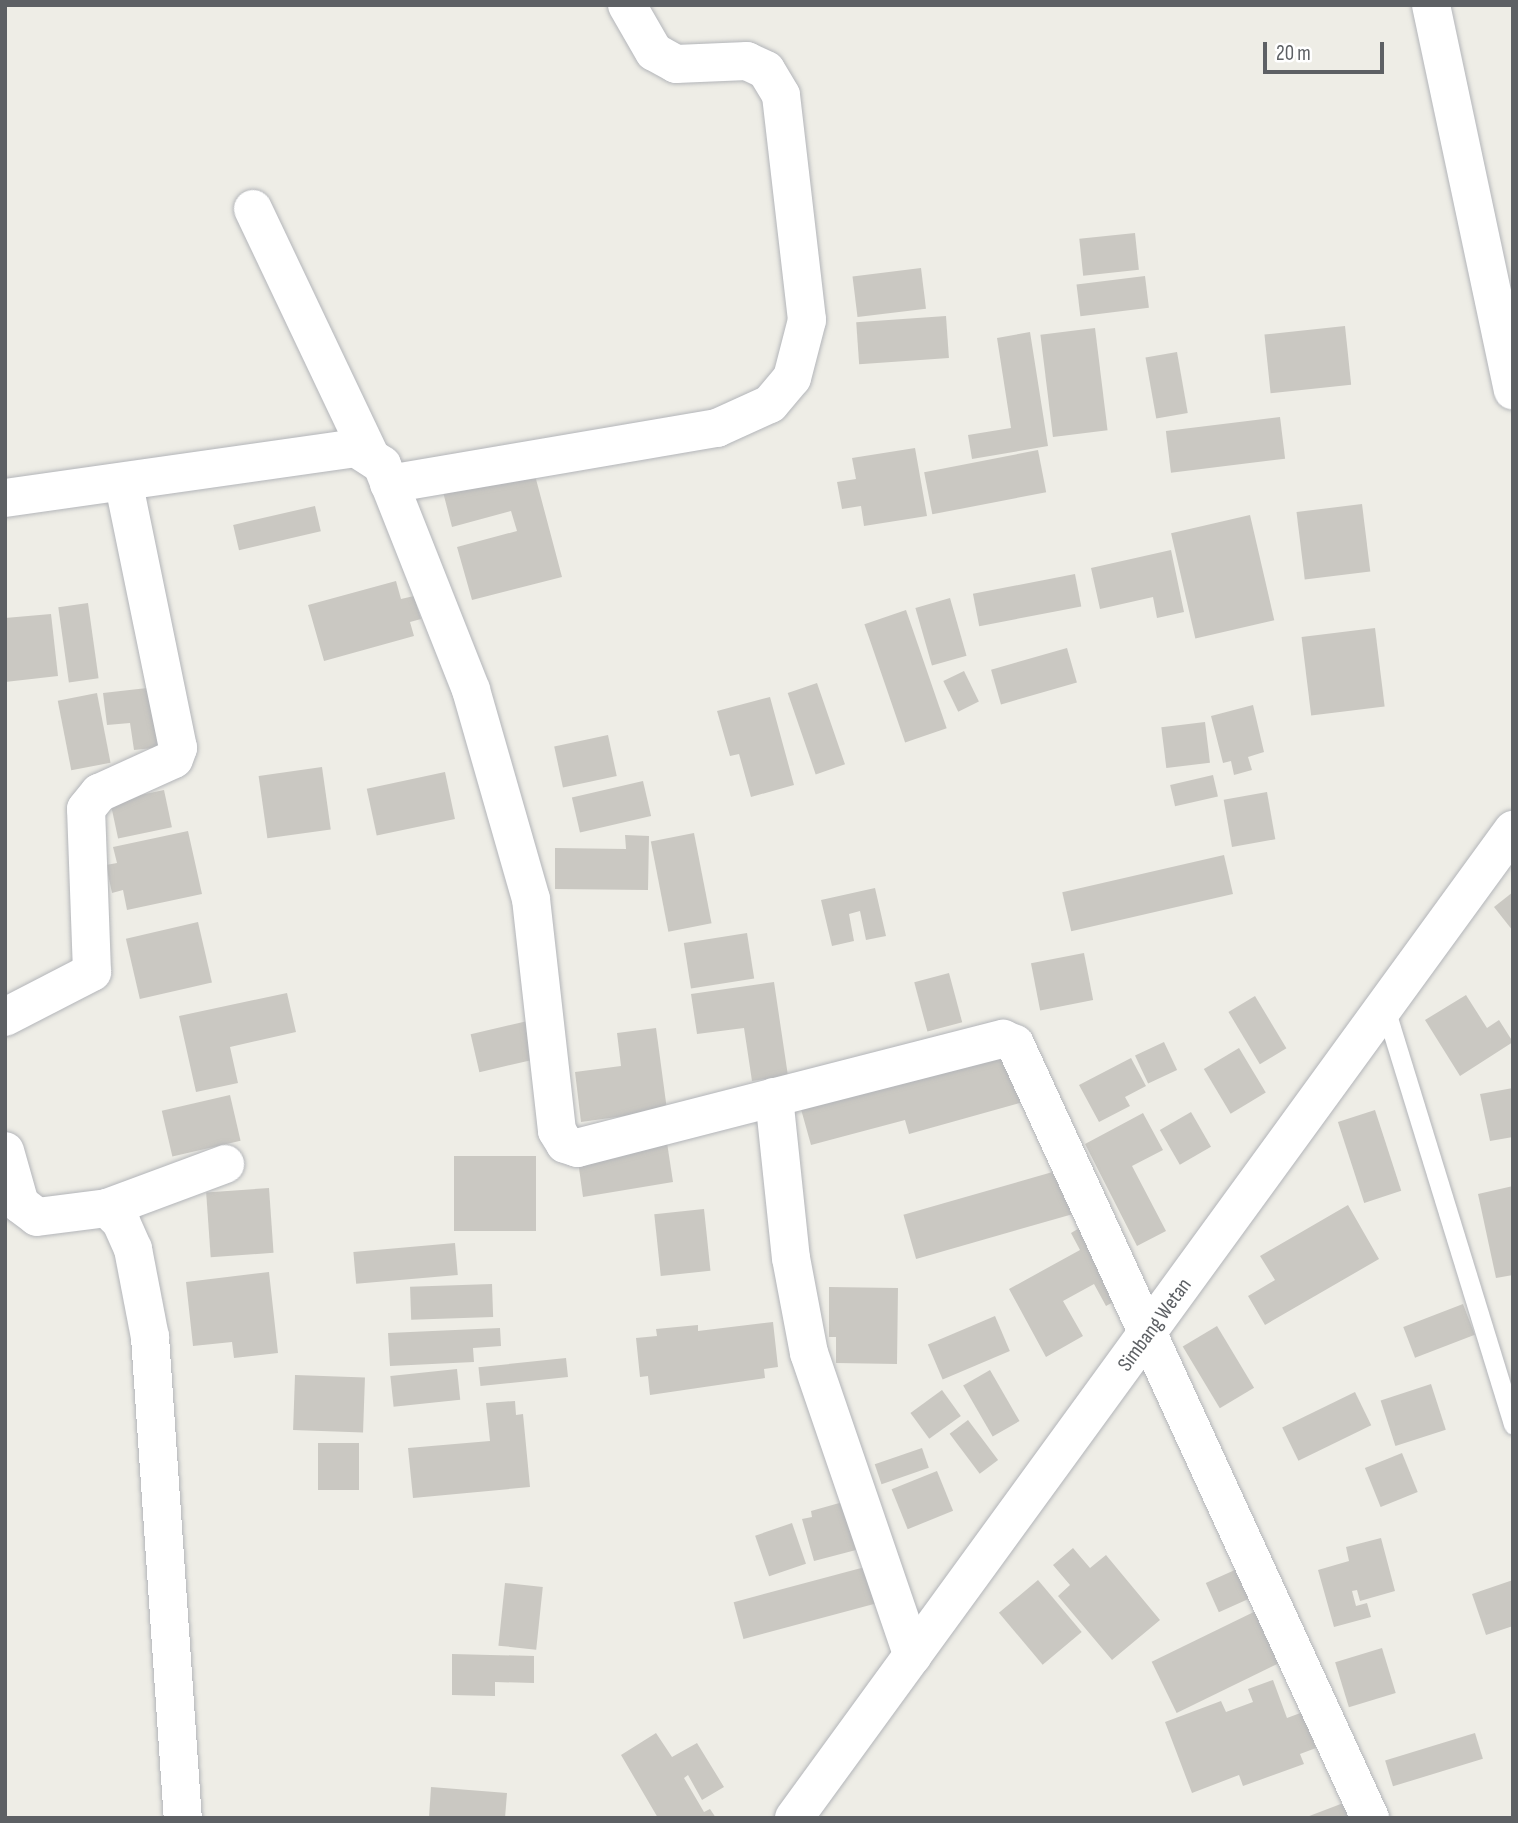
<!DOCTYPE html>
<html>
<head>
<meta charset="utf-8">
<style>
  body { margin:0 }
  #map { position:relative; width:1518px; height:1823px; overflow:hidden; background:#eeede6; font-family:"Sofia Sans Condensed",sans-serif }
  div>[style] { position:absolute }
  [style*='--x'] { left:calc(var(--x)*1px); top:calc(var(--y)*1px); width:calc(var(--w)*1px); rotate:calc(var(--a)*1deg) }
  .building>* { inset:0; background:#cac8c2; transform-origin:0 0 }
  .roads { filter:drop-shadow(0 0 2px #b3b5b9) drop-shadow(0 0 2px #b3b5b9) }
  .service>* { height:19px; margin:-9.5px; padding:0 9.5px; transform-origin:9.5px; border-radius:9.5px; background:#fff }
  .minor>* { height:38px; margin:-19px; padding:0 19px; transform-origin:19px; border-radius:19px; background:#fff }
  .tertiary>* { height:38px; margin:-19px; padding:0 19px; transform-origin:19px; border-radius:19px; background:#fff }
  span { translate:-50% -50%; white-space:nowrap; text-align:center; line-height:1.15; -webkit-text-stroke:7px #fff; paint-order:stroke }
  .street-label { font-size:21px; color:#5d6064 }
  .frame { position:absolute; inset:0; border:7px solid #5d6064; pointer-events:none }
  .scale { position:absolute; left:1263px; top:42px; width:121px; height:32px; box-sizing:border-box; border:4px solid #5d6064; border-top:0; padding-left:9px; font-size:21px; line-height:24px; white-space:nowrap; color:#5d6064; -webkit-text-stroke:5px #fff; paint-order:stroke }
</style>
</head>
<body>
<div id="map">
  <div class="building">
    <i style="left:1135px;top:233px;width:37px;height:56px;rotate:84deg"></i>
    <i style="left:921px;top:268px;width:41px;height:69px;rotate:83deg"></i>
    <i style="left:1145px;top:276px;width:32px;height:69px;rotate:83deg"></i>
    <i style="left:946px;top:316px;width:42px;height:90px;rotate:86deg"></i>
    <i style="left:1345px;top:326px;width:59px;height:81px;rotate:84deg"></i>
    <i style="left:1095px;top:328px;width:103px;height:55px;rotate:83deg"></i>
    <i style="clip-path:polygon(1030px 332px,1048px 446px,972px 459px,968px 435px,1011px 428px,997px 338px)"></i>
    <i style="left:1177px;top:352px;width:62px;height:32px;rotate:80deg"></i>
    <i style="left:1280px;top:417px;width:42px;height:115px;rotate:83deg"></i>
    <i style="clip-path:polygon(915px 448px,927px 516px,864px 526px,861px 506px,842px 509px,837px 482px,856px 479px,852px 458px)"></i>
    <i style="left:1038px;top:450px;width:43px;height:116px;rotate:79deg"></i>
    <i style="clip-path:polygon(532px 464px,562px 577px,472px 600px,457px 547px,517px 531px,511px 511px,452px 527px,442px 488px)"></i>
    <i style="left:1362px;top:504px;width:68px;height:66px;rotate:83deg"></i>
    <i style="left:315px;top:506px;width:26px;height:84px;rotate:77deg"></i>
    <i style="left:1250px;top:515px;width:108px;height:81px;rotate:77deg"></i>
    <i style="clip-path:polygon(1171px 550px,1184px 612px,1157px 618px,1153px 597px,1100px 609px,1091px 568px)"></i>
    <i style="left:1075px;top:574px;width:33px;height:104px;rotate:79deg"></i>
    <i style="clip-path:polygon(396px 581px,401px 599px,414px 596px,421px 619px,410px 622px,414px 636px,324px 661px,308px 605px)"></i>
    <i style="left:950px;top:598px;width:60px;height:36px;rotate:74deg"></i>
    <i style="left:88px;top:603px;width:76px;height:30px;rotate:82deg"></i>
    <i style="left:906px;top:610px;width:125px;height:44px;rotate:71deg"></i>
    <i style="clip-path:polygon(51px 614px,58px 676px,5px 682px,5px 618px)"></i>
    <i style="left:1375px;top:628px;width:79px;height:74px;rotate:83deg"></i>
    <i style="left:1067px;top:648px;width:36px;height:79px;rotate:74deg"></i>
    <i style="left:964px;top:671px;width:34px;height:23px;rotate:64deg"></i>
    <i style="left:817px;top:683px;width:86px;height:31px;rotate:71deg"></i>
    <i style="clip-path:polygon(156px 687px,164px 747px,134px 750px,130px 723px,107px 725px,103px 693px)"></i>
    <i style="left:97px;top:693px;width:71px;height:40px;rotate:79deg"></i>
    <i style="clip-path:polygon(770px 697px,794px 785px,751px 797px,739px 754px,730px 756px,717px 711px)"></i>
    <i style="clip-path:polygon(1253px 705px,1264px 752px,1248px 757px,1252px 770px,1234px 775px,1231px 761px,1223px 763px,1211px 716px)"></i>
    <i style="left:1205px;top:722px;width:41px;height:44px;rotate:83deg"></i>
    <i style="left:608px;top:735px;width:42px;height:55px;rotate:78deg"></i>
    <i style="left:322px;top:767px;width:63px;height:64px;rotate:82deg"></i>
    <i style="left:445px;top:772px;width:48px;height:80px;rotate:78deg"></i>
    <i style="left:1213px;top:775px;width:22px;height:44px;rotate:77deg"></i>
    <i style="left:643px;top:781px;width:36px;height:73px;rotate:77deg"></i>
    <i style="left:164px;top:790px;width:38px;height:55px;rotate:78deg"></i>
    <i style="left:1267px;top:792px;width:48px;height:44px;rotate:80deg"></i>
    <i style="clip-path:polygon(188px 831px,202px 894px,127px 910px,123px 890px,112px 893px,106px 865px,117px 863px,113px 847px)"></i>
    <i style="left:694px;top:833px;width:92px;height:44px;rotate:79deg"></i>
    <i style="clip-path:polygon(625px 835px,649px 836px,648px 890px,555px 889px,555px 848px,626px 849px)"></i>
    <i style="left:1224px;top:855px;width:40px;height:166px;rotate:77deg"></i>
    <i style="clip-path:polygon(875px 888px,886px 936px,866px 940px,860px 911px,849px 914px,854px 941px,832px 946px,821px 900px)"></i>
    <i style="clip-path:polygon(1513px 892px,1513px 931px,1494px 907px)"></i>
    <i style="left:198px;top:922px;width:62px;height:74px;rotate:77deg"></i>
    <i style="left:747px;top:933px;width:46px;height:64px;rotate:81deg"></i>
    <i style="left:1084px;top:953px;width:48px;height:54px;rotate:79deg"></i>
    <i style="left:949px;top:973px;width:51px;height:36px;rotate:75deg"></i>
    <i style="clip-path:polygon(774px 982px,788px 1076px,752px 1081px,744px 1028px,697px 1034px,691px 994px)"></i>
    <i style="clip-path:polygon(287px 993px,296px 1032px,230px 1047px,238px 1083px,196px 1092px,179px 1016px)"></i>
    <i style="clip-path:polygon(1466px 995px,1487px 1028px,1499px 1020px,1513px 1042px,1460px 1076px,1425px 1020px)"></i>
    <i style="left:1255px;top:996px;width:61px;height:31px;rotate:59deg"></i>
    <i style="left:532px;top:1020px;width:39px;height:63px;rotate:77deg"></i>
    <i style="clip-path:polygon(656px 1028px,667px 1110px,581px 1122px,575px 1072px,621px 1066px,617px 1033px)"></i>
    <i style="left:1164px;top:1042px;width:31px;height:32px;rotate:65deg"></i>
    <i style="clip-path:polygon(1011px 1043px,1027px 1101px,909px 1134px,905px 1120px,811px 1145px,799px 1102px)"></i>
    <i style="left:1239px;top:1048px;width:52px;height:41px;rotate:59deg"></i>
    <i style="clip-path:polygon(1131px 1058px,1146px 1086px,1125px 1097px,1130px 1106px,1099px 1122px,1079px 1085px)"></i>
    <i style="clip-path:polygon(1513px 1088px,1513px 1137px,1490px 1141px,1480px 1094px)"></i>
    <i style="left:230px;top:1095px;width:47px;height:70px;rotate:77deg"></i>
    <i style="left:1375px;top:1110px;width:85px;height:39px;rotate:72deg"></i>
    <i style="left:1191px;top:1112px;width:40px;height:36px;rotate:60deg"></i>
    <i style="clip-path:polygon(1143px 1113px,1163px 1150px,1132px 1166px,1166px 1231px,1137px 1246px,1085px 1144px)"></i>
    <i style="clip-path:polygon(666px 1136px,673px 1182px,583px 1197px,578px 1161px)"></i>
    <i style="left:454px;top:1156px;width:82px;height:75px"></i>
    <i style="left:1063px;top:1169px;width:46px;height:166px;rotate:74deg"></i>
    <i style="clip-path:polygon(1513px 1186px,1513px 1275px,1496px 1278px,1478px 1194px)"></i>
    <i style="left:269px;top:1188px;width:65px;height:63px;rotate:86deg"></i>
    <i style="clip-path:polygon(1348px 1205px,1379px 1259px,1265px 1325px,1248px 1296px,1275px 1280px,1260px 1256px)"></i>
    <i style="left:704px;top:1209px;width:62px;height:50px;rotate:84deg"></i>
    <i style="clip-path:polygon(1088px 1223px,1128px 1294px,1106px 1306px,1094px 1284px,1063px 1301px,1083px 1336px,1046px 1357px,1009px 1289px,1080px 1250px,1071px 1233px)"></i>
    <i style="left:455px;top:1243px;width:32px;height:102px;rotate:85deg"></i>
    <i style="clip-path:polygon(269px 1272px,278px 1353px,234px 1358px,232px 1342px,193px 1346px,186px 1282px)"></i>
    <i style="left:492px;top:1284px;width:33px;height:82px;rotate:88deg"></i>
    <i style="clip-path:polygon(829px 1287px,898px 1288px,897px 1364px,836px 1363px,836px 1337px,829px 1337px)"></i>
    <i style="left:1463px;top:1304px;width:33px;height:64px;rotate:69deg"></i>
    <i style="left:995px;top:1316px;width:38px;height:73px;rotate:67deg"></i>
    <i style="clip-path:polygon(773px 1322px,778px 1367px,764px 1369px,765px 1378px,650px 1395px,648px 1376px,640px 1377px,636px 1338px,657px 1336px,656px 1329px,698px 1325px,698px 1331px)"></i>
    <i style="left:1217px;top:1326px;width:72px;height:40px;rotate:59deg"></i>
    <i style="clip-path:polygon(500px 1328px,501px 1346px,473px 1348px,474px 1362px,390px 1366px,388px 1333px)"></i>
    <i style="left:566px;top:1358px;width:19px;height:88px;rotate:84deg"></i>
    <i style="left:457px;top:1369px;width:31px;height:67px;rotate:84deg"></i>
    <i style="left:990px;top:1370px;width:59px;height:31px;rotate:60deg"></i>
    <i style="left:295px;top:1375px;width:70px;height:55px;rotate:2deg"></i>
    <i style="left:1431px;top:1384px;width:48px;height:53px;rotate:72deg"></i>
    <i style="left:942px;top:1390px;width:32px;height:39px;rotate:54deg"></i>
    <i style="left:1355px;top:1392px;width:37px;height:81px;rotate:64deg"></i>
    <i style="clip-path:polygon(515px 1401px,516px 1415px,523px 1414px,530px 1487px,413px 1498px,408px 1448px,490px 1441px,486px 1403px)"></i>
    <i style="left:968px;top:1420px;width:50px;height:23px;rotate:53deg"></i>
    <i style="left:318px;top:1443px;width:41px;height:47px"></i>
    <i style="left:922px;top:1448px;width:21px;height:50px;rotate:71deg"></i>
    <i style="left:1402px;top:1453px;width:42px;height:40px;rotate:68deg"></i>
    <i style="left:937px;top:1471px;width:43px;height:49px;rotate:68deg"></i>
    <i style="clip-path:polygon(843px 1502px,856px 1550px,814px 1561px,802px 1519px,812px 1517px,811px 1511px)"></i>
    <i style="left:792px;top:1523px;width:43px;height:39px;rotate:71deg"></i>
    <i style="clip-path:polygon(1381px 1538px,1395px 1591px,1360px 1601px,1357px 1590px,1352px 1591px,1356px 1606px,1367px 1603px,1371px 1617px,1334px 1627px,1318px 1570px,1349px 1561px,1346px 1547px)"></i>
    <i style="clip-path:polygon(1073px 1548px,1090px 1568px,1106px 1555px,1160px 1620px,1112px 1660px,1058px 1596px,1070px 1585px,1053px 1565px)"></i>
    <i style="left:1246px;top:1565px;width:32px;height:44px;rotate:66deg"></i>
    <i style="left:865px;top:1567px;width:38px;height:136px;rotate:75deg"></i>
    <i style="left:1038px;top:1580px;width:68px;height:51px;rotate:50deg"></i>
    <i style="clip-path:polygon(1513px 1580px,1513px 1626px,1486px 1635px,1472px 1594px)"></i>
    <i style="left:505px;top:1583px;width:38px;height:63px;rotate:6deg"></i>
    <i style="left:1264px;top:1607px;width:57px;height:125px;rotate:64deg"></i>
    <i style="left:1382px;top:1648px;width:47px;height:49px;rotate:73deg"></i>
    <i style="clip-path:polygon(452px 1654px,534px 1656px,534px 1683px,495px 1682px,495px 1696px,452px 1695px)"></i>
    <i style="clip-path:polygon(1273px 1680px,1287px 1718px,1303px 1712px,1316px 1748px,1300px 1754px,1304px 1764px,1243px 1786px,1239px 1775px,1192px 1793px,1165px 1722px,1221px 1701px,1226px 1712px,1253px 1702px,1248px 1689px)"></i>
    <i style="clip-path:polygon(656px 1733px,672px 1757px,697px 1743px,724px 1787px,702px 1800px,688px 1775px,684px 1778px,704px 1812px,710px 1809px,716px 1818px,658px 1818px,621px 1755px)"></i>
    <i style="left:1475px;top:1733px;width:27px;height:94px;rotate:73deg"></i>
    <i style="clip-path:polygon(431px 1787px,507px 1793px,505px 1818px,429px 1818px)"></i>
    <i style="clip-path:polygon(1346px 1802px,1352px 1818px,1304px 1818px)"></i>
  </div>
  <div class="roads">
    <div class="service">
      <i style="--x:1385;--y:1008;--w:436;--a:72.9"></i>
    </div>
    <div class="minor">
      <i style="--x:1431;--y:5;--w:394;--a:78"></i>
      <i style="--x:253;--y:209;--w:270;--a:64.6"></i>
      <i style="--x:389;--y:484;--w:333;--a:-9.7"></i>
      <i style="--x:717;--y:428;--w:58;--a:-24.4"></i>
      <i style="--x:770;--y:404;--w:34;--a:-50"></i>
      <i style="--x:792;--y:378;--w:60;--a:-75.5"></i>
      <i style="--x:807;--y:320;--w:226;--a:-96.6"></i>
      <i style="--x:781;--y:95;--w:29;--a:-121"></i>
      <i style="--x:766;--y:70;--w:21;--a:-155"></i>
      <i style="--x:747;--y:61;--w:71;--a:177.6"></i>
      <i style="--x:676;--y:64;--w:25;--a:-151"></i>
      <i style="--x:654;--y:52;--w:54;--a:-119.9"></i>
      <i style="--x:5;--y:498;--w:355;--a:-8.1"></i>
      <i style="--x:356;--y:448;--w:31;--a:33"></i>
      <i style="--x:382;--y:465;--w:242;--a:68.4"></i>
      <i style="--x:471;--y:690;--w:217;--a:74"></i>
      <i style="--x:531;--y:899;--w:233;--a:83.6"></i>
      <i style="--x:557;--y:1131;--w:15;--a:58"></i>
      <i style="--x:565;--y:1144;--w:13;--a:18"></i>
      <i style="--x:577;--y:1148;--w:440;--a:-14.4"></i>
      <i style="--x:1003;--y:1039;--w:13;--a:23"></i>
      <i style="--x:1015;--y:1044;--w:852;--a:65.36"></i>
      <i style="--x:5;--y:1017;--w:98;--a:-27.3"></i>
      <i style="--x:92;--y:972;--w:163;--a:-92.1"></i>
      <i style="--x:86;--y:809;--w:21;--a:-51"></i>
      <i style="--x:99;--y:793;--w:82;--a:-24.4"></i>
      <i style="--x:174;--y:759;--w:12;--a:-70"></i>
      <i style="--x:178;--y:748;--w:269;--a:-101.6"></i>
      <i style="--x:774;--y:1097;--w:162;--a:84"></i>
      <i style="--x:791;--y:1258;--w:97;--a:79.3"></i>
      <i style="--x:809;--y:1353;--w:320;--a:71.1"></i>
      <i style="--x:5;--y:1151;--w:55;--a:74.2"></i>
      <i style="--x:20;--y:1204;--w:21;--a:37"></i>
      <i style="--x:37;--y:1217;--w:71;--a:-7.3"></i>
      <i style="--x:107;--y:1208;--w:20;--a:45"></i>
      <i style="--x:121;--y:1222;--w:30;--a:66"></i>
      <i style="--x:133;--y:1249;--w:90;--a:79.1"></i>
      <i style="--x:150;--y:1337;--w:482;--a:86.1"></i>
      <i style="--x:107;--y:1208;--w:126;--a:-20.4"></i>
    </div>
    <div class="tertiary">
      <i style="--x:794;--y:1818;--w:1222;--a:-53.96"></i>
    </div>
  </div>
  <div class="street-label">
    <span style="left:1155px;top:1325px;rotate:-54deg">Simbang Wetan</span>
  </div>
  <div class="frame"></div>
  <div class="scale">20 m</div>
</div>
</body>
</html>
